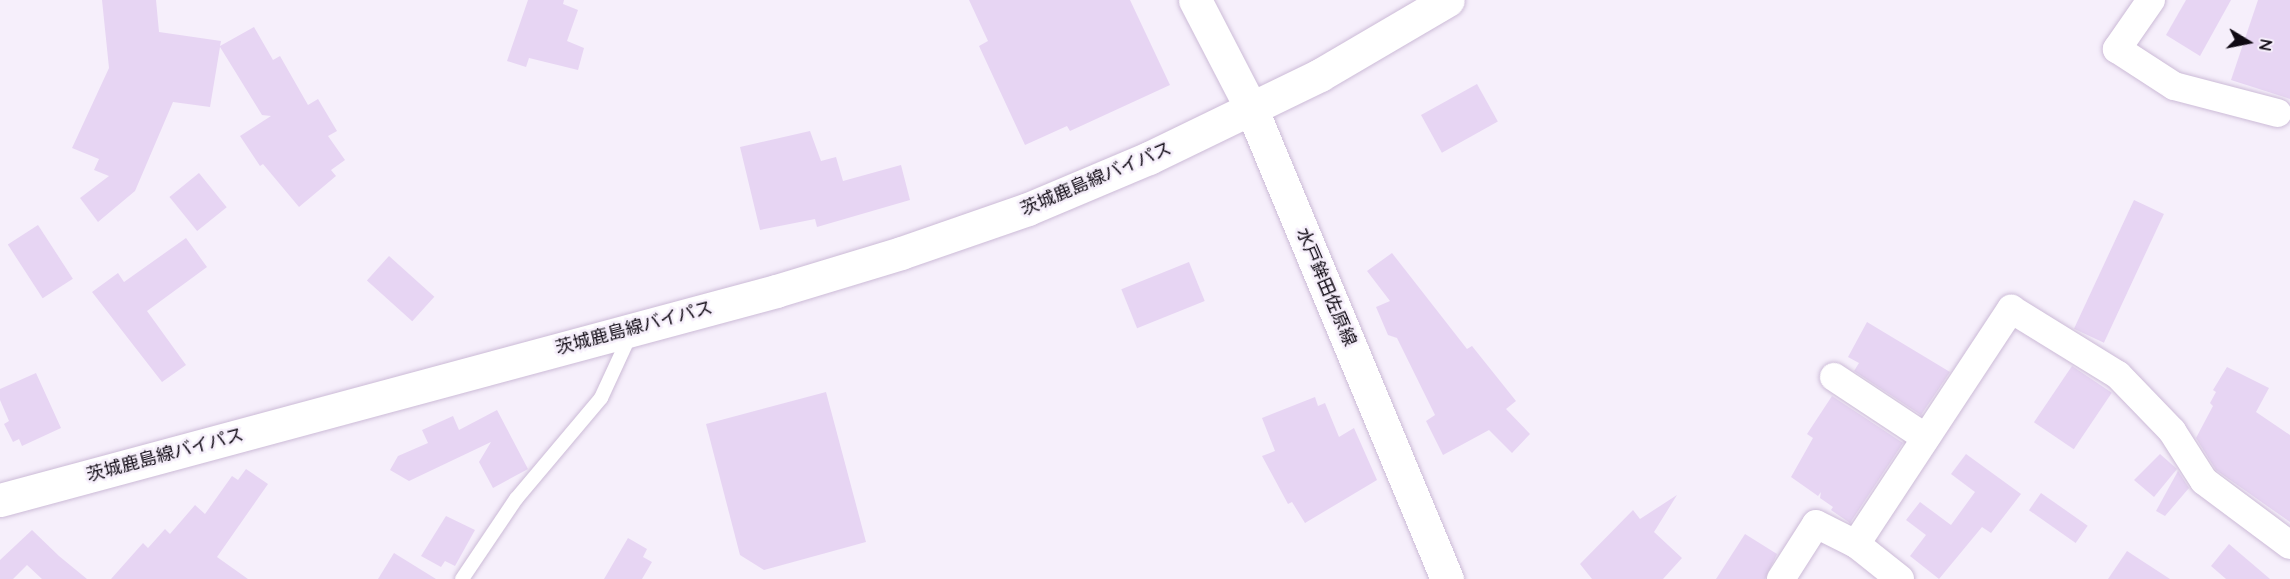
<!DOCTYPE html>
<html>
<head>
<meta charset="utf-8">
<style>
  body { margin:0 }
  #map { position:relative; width:2290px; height:579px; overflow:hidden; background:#f6effb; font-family:Quicksand,"Noto Sans JP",sans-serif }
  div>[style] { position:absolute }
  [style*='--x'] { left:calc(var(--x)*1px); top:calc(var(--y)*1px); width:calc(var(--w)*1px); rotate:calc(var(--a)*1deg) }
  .building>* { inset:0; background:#e7d5f3; transform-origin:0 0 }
  .roads { filter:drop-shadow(0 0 2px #ccbbd7) drop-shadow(0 0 2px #ccbbd7) }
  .service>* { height:14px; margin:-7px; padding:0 7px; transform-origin:7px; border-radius:7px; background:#fff }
  .minor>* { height:28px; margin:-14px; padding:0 14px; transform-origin:14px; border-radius:14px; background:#fff }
  .primary>* { height:33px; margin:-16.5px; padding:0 16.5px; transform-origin:16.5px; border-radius:16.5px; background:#fff }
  span { translate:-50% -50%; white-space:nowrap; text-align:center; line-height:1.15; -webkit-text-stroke:5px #f6effb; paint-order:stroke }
  .street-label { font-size:18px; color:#0f0913 }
  .north { position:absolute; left:2218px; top:12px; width:60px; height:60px; -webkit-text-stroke:4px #f6effb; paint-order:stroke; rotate:100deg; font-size:16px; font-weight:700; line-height:24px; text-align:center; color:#0f0913 }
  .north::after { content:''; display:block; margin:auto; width:21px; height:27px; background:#0f0913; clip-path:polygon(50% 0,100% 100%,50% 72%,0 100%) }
</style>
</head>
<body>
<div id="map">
  <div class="building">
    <i style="clip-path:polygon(102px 0,156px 0,159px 32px,221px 41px,220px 46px,254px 27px,273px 60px,280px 56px,308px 105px,318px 99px,337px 131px,328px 136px,345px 160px,331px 170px,336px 176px,299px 207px,263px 164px,260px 166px,240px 136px,271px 116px,262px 115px,220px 47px,210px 107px,173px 102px,135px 191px,98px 222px,80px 198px,109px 176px,94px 170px,99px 159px,72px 148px,109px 68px)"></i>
    <i style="clip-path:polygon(528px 0,564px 0,563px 4px,578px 10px,567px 41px,584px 48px,578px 70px,529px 58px,526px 67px,507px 61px)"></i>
    <i style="clip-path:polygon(969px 0,1130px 0,1170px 85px,1070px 131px,1067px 126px,1025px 145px,979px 46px,988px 41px)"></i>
    <i style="clip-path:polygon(2186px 0,2231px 0,2200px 56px,2166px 35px)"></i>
    <i style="clip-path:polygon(2258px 0,2290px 0,2290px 99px,2231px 80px)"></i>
    <i style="left:1477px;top:84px;width:43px;height:64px;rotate:61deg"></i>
    <i style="clip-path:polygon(810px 131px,821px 161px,836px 157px,843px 181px,901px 165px,910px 200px,817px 227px,815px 219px,760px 230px,740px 147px)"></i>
    <i style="left:199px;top:173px;width:44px;height:38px;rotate:51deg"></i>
    <i style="left:2134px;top:200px;width:33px;height:142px;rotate:25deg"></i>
    <i style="left:38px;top:225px;width:64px;height:36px;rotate:57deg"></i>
    <i style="clip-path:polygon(186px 238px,207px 267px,147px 311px,186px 365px,162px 382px,92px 292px,118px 273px,124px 282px)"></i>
    <i style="clip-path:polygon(1392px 253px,1467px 349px,1472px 346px,1516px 401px,1506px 409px,1530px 434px,1512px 453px,1489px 430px,1443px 455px,1426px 421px,1435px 415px,1397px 338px,1388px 335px,1376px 307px,1390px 301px,1367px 271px)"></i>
    <i style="left:389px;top:256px;width:61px;height:33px;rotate:42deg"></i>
    <i style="left:1189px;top:262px;width:42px;height:73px;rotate:68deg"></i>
    <i style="clip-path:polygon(1867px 322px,1950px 372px,1921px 415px,1854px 371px,1859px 363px,1848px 357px)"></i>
    <i style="left:2072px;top:366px;width:48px;height:68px;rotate:34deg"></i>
    <i style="clip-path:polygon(2227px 367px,2269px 388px,2256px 412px,2290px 435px,2290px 522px,2216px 470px,2196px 438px,2213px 406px,2210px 403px,2216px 392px,2213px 390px)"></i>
    <i style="clip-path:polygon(36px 373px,61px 428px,22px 446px,19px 439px,13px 442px,4px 424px,9px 421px,0 400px,0 389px)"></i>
    <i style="clip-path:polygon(826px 392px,866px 542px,764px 570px,740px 555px,706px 424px)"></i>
    <i style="clip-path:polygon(1832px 396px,1903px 443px,1850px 523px,1831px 510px,1833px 507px,1820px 498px,1821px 492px,1818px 496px,1791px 477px,1813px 438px,1807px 434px)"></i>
    <i style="clip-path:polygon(1315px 397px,1318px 406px,1325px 403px,1339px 437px,1354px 428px,1377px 480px,1305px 523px,1292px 502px,1288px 504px,1262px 456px,1275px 451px,1262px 418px)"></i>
    <i style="clip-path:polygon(497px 410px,528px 469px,493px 488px,479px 462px,491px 442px,409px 481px,390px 470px,398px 456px,428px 443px,422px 430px,453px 416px,459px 430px)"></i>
    <i style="clip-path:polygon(1966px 454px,2021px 494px,1991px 533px,1982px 527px,1939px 579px,1910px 556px,1926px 535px,1906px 520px,1920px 502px,1951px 525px,1975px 492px,1951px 474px)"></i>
    <i style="clip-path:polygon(2160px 454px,2177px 469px,2154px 497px,2134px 480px)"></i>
    <i style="clip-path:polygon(246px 469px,268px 484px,217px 557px,248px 579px,111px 579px,143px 543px,148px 548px,165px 529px,170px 534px,195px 505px,205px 514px,232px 476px,238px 480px)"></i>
    <i style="clip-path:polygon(2178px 471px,2189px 488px,2165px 516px,2156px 511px)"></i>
    <i style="left:2041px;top:493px;width:57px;height:21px;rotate:35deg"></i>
    <i style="clip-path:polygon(1677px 495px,1654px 532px,1682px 558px,1663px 579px,1592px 579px,1580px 564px,1633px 510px,1640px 519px)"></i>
    <i style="clip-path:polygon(446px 516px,475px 530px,455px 566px,445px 561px,441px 567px,421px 556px)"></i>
    <i style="clip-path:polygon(32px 530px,59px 556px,87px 579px,42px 579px,27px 565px,13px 579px,0 579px,0 560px)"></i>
    <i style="clip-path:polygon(1745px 534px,1777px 554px,1765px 579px,1716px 579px)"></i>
    <i style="clip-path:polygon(628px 538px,647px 549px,643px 557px,652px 562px,642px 579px,604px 579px)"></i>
    <i style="clip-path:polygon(2229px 544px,2270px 579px,2226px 579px,2211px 566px)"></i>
    <i style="clip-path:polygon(2127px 551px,2170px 579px,2108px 579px)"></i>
    <i style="clip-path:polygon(394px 553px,436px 579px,378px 579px)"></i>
  </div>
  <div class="roads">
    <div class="service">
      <i style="--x:462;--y:579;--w:97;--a:-56"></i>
      <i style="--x:516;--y:499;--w:132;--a:-49.9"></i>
      <i style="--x:601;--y:398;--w:72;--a:-65.2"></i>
    </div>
    <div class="minor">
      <i style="--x:2151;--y:0;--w:60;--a:124.8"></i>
      <i style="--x:2117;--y:49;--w:68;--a:33"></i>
      <i style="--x:2174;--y:86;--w:107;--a:14.6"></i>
      <i style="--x:1834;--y:377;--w:110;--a:33.5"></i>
      <i style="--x:1781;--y:579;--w:65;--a:-57.5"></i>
      <i style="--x:1816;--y:524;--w:45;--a:26.6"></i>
      <i style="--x:1900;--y:579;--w:56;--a:-141.5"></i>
      <i style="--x:1856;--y:544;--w:282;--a:-56.6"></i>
      <i style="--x:2011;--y:309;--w:126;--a:31.7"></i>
      <i style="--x:2118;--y:375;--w:78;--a:46"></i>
      <i style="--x:2172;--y:431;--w:59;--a:57.4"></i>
      <i style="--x:2204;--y:481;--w:107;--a:36.7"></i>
    </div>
    <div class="primary">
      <i style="--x:1195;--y:0;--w:124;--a:62.6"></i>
      <i style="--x:1252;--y:110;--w:508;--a:67.42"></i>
      <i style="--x:0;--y:500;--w:804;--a:-15.07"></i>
      <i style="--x:776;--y:291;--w:131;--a:-16.9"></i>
      <i style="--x:901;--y:253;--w:134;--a:-19.1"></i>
      <i style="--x:1028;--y:209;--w:131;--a:-22.9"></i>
      <i style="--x:1149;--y:158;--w:190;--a:-25.9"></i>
      <i style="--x:1320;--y:75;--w:148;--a:-30.4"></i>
    </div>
  </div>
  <div class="street-label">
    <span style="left:1096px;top:179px;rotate:-23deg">茨城鹿島線バイパス</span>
    <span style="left:1326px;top:287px;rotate:67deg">水戸鉾田佐原線</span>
    <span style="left:634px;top:328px;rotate:-15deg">茨城鹿島線バイパス</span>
    <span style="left:165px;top:455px;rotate:-15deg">茨城鹿島線バイパス</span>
  </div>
  <div class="north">N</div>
</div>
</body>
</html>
